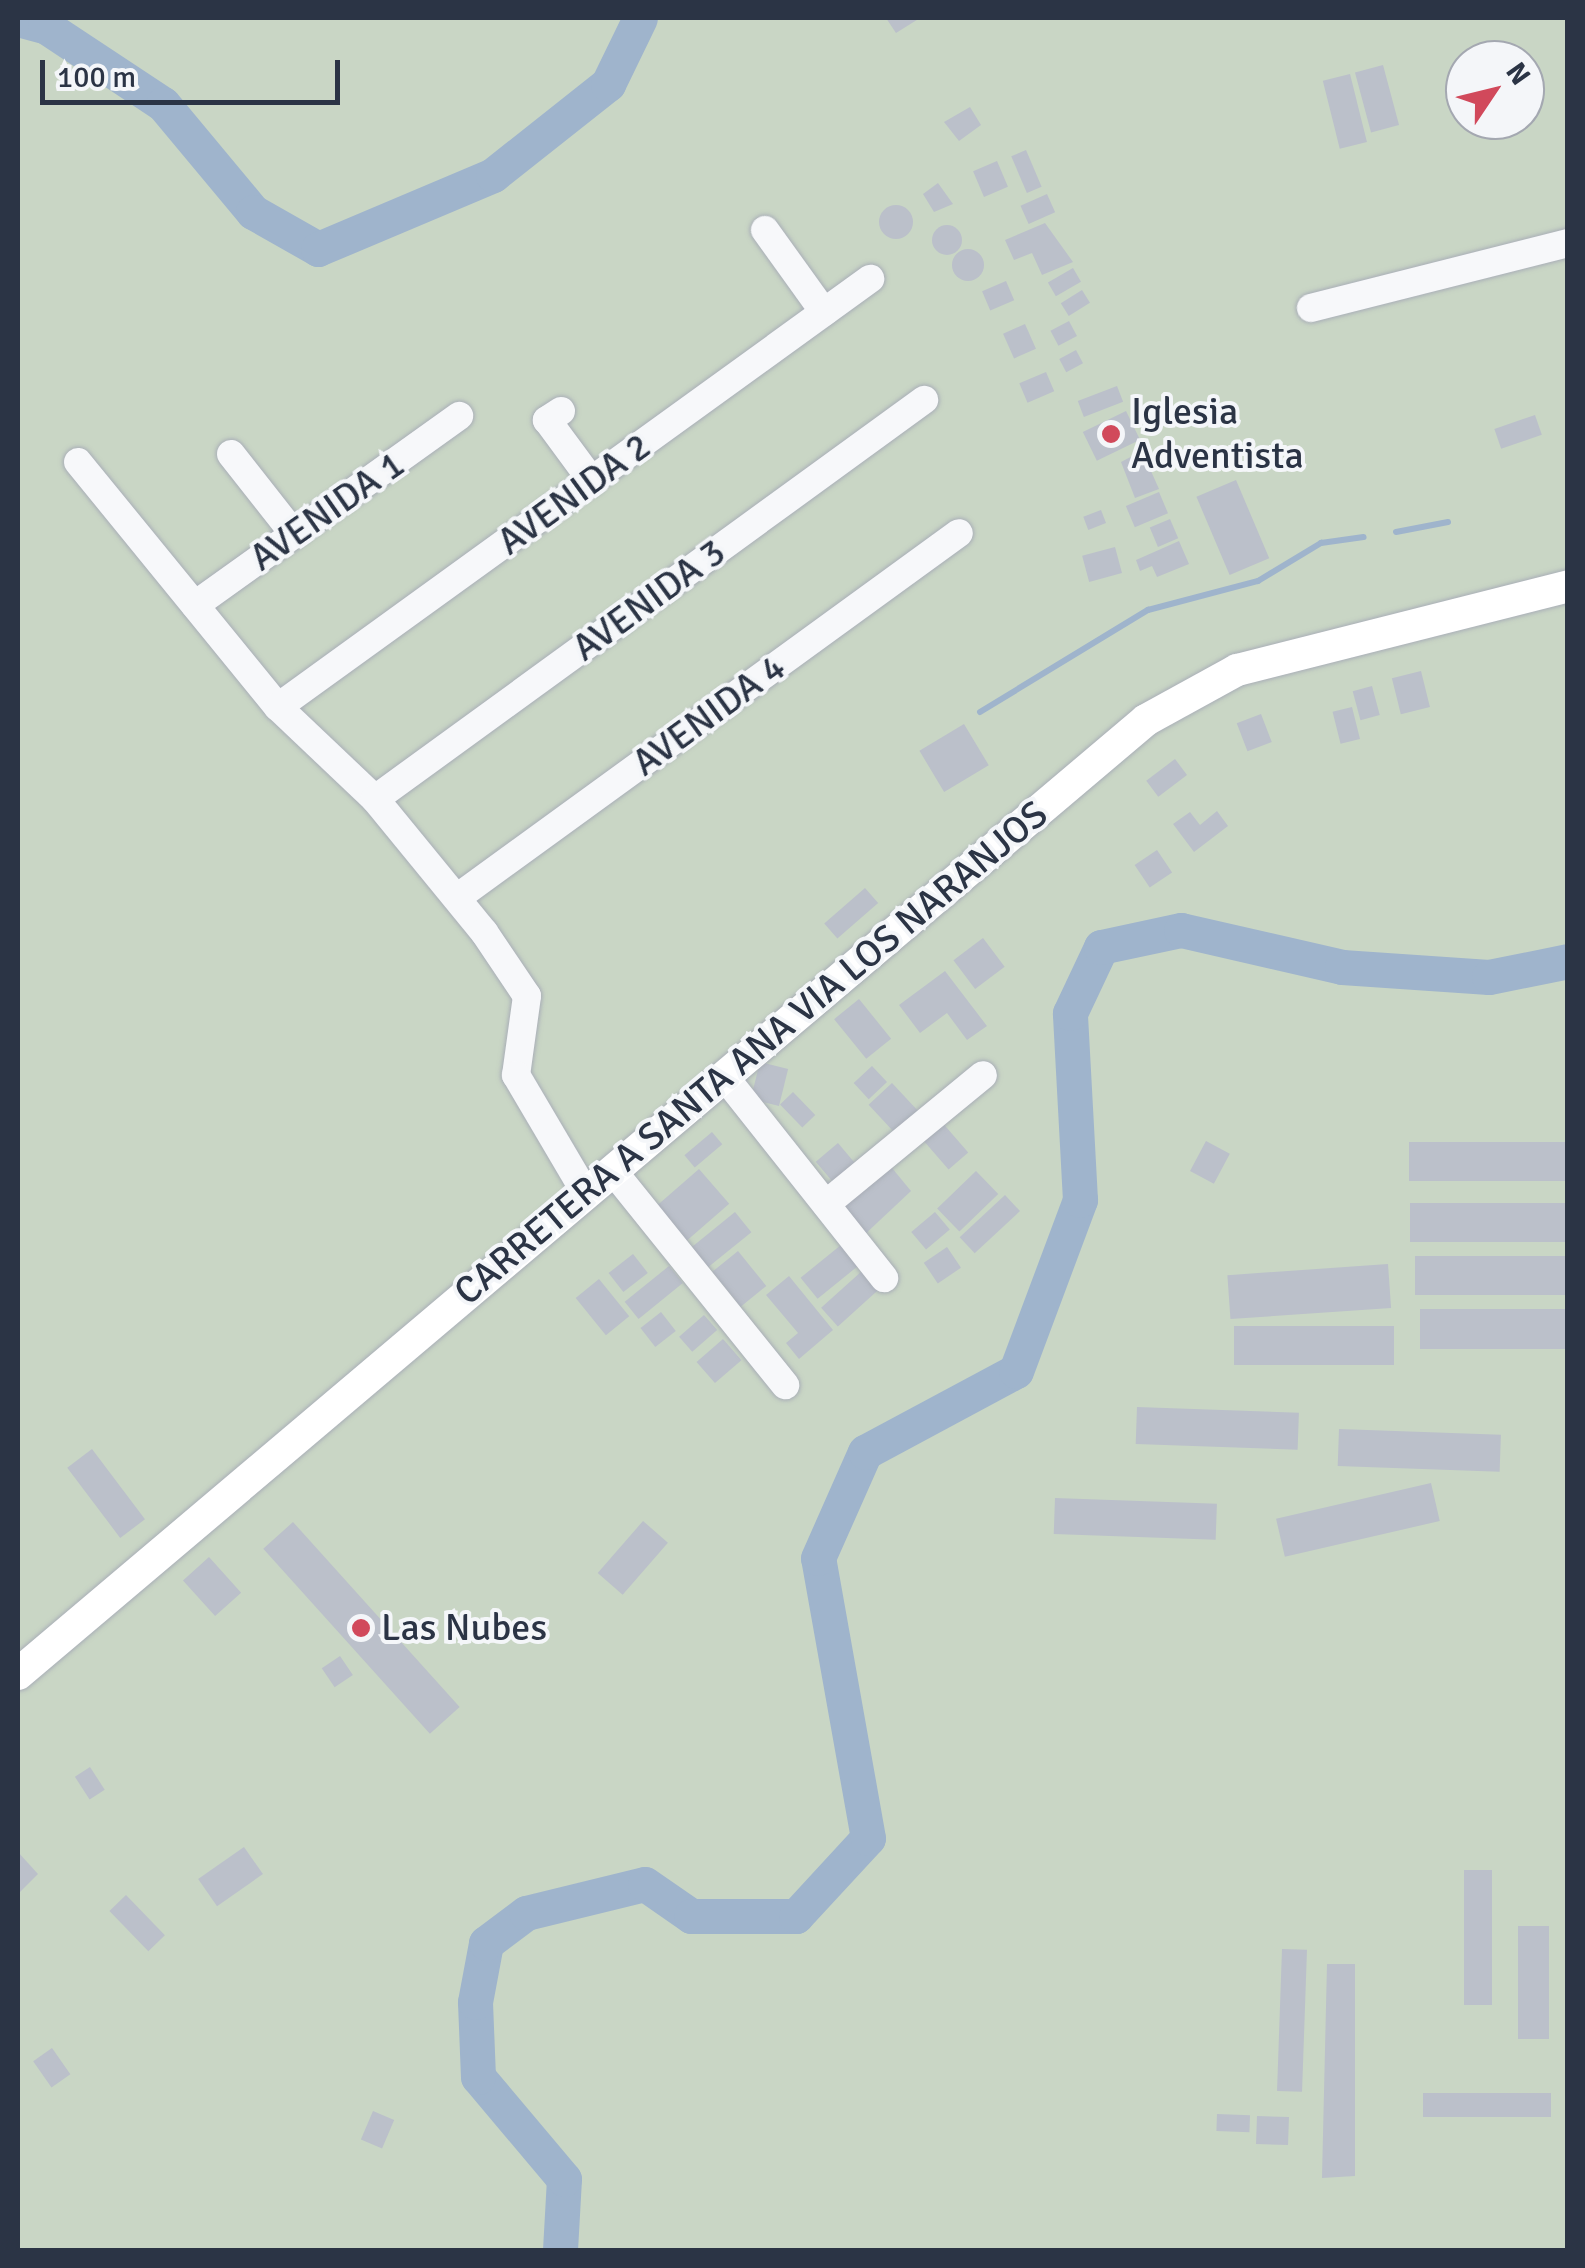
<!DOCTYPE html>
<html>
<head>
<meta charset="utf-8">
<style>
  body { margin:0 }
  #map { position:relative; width:1585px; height:2268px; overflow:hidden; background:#e4e7ec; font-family:Signika,sans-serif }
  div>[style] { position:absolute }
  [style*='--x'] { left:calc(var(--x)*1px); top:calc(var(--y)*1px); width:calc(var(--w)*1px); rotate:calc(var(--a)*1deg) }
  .green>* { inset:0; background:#c9d6c5 }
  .stream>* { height:6px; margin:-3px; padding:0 3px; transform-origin:3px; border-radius:3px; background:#9fb4cc }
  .river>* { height:35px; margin:-17.5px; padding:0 17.5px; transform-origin:17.5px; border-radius:17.5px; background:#9fb4cc }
  .building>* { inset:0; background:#bbc0ca; transform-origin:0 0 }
  .round { border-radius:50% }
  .roads { filter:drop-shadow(0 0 2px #a9aeb7) drop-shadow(0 0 2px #a9aeb7) }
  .minor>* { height:28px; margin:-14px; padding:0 14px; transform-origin:14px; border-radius:14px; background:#f7f8fa }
  .major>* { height:32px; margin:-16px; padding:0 16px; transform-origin:16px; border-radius:16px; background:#fff }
  .dots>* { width:28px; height:28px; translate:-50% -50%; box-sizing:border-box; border:5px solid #f4f6f9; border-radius:50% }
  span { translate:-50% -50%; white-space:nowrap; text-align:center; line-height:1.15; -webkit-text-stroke:8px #f4f6f9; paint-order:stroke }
  .poi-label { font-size:38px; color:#2b3445 }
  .left { translate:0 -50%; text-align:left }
  .street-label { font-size:38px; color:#2b3445 }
  .frame { position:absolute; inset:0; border:20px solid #2b3445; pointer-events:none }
  .north { position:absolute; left:1445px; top:40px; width:100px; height:100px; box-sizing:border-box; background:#f4f6f9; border:2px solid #a4a8b1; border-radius:50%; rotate:55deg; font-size:28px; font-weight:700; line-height:40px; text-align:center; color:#2b3445 }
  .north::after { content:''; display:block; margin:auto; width:35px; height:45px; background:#d1495b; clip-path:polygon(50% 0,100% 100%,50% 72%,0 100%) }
  .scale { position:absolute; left:40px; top:60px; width:300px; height:45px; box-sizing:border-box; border:5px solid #2b3445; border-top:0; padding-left:12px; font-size:30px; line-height:35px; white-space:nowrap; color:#2b3445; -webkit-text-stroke:8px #f4f6f9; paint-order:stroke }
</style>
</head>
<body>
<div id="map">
  <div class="green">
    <i style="clip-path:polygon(evenodd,18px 18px,1567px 18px,1567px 2250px,18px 2250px,18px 18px,1465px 60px,1525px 60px,1525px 120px,1465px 120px,1465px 60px)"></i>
  </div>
  <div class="stream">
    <i style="--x:1396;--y:532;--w:53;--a:-10.9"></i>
    <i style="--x:980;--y:712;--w:197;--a:-31.3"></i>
    <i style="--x:1148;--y:610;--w:114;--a:-14.8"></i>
    <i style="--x:1258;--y:581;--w:74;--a:-31.1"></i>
    <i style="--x:1321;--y:543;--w:43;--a:-7.9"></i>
  </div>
  <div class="river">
    <i style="--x:18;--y:19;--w:28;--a:15"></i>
    <i style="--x:45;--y:26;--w:141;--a:33.5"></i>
    <i style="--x:163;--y:104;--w:141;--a:50.2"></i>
    <i style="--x:253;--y:212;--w:75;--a:29.6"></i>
    <i style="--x:318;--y:249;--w:190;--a:-22.9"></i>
    <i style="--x:493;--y:175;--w:147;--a:-38.4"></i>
    <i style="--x:608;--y:84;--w:73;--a:-64.1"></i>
    <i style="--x:560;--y:2250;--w:71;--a:-86.8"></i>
    <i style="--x:564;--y:2179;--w:133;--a:-130.1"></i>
    <i style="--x:478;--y:2077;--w:75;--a:-92.3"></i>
    <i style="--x:475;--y:2002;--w:60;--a:-79.4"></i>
    <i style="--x:486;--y:1943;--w:50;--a:-36.9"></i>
    <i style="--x:526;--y:1913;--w:122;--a:-13.7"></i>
    <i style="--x:645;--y:1884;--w:56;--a:34.8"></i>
    <i style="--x:691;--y:1916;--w:105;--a:0"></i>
    <i style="--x:796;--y:1916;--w:106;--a:-47.3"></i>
    <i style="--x:868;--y:1838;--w:284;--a:-100.1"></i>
    <i style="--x:818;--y:1558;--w:116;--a:-66.1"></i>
    <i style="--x:865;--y:1452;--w:171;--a:-28.2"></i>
    <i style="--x:1016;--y:1371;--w:183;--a:-69.5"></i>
    <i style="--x:1080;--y:1200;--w:187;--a:-93.1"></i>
    <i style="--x:1070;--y:1013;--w:73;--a:-64.8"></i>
    <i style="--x:1101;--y:947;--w:82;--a:-12"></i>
    <i style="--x:1181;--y:930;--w:165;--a:12.9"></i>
    <i style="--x:1342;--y:967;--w:147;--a:3.9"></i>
    <i style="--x:1489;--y:977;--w:81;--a:-11.4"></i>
  </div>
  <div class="building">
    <i style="clip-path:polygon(886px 18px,920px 18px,896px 33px)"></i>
    <i style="left:1383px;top:65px;width:62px;height:29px;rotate:75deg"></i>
    <i style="left:1350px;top:74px;width:70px;height:28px;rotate:76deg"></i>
    <i style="clip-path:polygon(970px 107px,981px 125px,959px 141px,944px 122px)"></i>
    <i style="left:1026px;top:150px;width:40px;height:16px;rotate:67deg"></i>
    <i style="left:997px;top:161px;width:28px;height:26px;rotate:67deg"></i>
    <i style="clip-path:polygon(938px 183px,953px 204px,934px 212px,923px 194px)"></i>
    <i style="left:1047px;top:194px;width:20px;height:29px;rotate:66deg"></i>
    <i class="round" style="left:879px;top:205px;width:34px;height:34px"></i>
    <i style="clip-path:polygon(1045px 223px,1073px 262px,1042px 275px,1032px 253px,1014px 260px,1005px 240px)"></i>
    <i class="round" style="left:932px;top:225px;width:30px;height:30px"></i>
    <i class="round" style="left:952px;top:249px;width:32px;height:32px"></i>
    <i style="left:1073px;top:268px;width:16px;height:29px;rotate:60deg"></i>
    <i style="left:1006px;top:281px;width:21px;height:26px;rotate:67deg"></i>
    <i style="left:1082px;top:290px;width:15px;height:25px;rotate:58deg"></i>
    <i style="left:1069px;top:321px;width:17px;height:21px;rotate:62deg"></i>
    <i style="left:1025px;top:324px;width:27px;height:24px;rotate:66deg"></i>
    <i style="left:1076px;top:350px;width:15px;height:19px;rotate:62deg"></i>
    <i style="left:1046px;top:372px;width:21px;height:29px;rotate:67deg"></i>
    <i style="left:1117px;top:386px;width:17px;height:42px;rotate:69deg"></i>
    <i style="left:1126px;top:411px;width:32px;height:48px;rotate:64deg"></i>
    <i style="left:1535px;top:415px;width:21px;height:43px;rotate:71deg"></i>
    <i style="clip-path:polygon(1142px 451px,1159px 489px,1135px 498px,1121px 462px)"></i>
    <i style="left:1236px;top:480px;width:85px;height:43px;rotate:67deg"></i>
    <i style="left:1159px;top:492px;width:23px;height:36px;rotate:67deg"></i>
    <i style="left:1101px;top:510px;width:14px;height:19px;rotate:69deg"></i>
    <i style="left:1170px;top:519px;width:21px;height:22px;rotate:67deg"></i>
    <i style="clip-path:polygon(1179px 541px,1189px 564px,1157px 577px,1152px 566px,1140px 571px,1136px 560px)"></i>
    <i style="left:1115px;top:547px;width:27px;height:34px;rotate:75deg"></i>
    <i style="left:1421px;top:671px;width:37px;height:30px;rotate:76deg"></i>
    <i style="left:1372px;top:686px;width:30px;height:20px;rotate:75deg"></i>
    <i style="left:1352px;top:707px;width:33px;height:20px;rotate:76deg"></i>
    <i style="left:1261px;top:714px;width:30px;height:26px;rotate:69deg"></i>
    <i style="left:964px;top:724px;width:48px;height:52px;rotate:59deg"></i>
    <i style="left:1175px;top:759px;width:20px;height:36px;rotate:53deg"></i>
    <i style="clip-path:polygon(1217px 811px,1228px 826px,1194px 852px,1173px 824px,1190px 812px,1200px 825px)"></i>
    <i style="left:1157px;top:850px;width:27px;height:27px;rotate:56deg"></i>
    <i style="left:865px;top:888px;width:20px;height:54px;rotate:49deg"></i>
    <i style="left:983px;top:938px;width:36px;height:37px;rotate:53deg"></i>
    <i style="clip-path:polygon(945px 971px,987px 1026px,967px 1040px,947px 1013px,920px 1033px,899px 1005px)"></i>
    <i style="left:859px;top:999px;width:51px;height:32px;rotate:51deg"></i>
    <i style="left:760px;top:1062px;width:29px;height:38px;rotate:14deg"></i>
    <i style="left:872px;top:1066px;width:22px;height:25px;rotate:47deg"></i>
    <i style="left:892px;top:1083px;width:41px;height:32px;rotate:47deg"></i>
    <i style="left:793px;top:1092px;width:32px;height:18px;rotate:46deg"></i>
    <i style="left:940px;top:1120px;width:43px;height:26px;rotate:49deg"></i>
    <i style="left:712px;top:1132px;width:16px;height:36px;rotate:50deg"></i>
    <i style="left:1206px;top:1141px;width:27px;height:34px;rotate:28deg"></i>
    <i style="left:1568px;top:1142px;width:39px;height:159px;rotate:90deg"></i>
    <i style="left:838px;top:1143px;width:30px;height:29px;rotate:50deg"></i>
    <i style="clip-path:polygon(892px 1168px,911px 1191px,861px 1238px,839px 1211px)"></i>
    <i style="left:699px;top:1169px;width:46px;height:59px;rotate:49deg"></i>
    <i style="left:976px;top:1171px;width:32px;height:54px;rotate:46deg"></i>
    <i style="left:1005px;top:1195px;width:22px;height:62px;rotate:47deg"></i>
    <i style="left:1568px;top:1203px;width:39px;height:158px;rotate:90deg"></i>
    <i style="left:735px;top:1212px;width:26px;height:61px;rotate:51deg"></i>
    <i style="left:935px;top:1212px;width:23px;height:31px;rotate:50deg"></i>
    <i style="left:841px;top:1245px;width:27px;height:52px;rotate:51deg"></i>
    <i style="left:947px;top:1247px;width:25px;height:28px;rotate:56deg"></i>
    <i style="left:738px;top:1251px;width:45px;height:33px;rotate:51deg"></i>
    <i style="left:633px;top:1254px;width:24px;height:31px;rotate:52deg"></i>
    <i style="left:1568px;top:1256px;width:39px;height:153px;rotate:90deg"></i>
    <i style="left:1388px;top:1264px;width:44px;height:161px;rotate:86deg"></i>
    <i style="left:669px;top:1266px;width:22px;height:57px;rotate:51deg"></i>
    <i style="left:862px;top:1271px;width:25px;height:55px;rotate:48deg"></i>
    <i style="clip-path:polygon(789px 1276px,833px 1330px,799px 1359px,786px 1343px,798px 1333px,766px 1295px)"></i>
    <i style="left:599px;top:1279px;width:48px;height:30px;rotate:51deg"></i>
    <i style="left:1568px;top:1309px;width:40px;height:148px;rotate:90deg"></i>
    <i style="left:661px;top:1312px;width:24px;height:26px;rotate:52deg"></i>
    <i style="left:704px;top:1315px;width:20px;height:33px;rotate:49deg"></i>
    <i style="left:1394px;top:1326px;width:39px;height:160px;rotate:90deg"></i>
    <i style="left:723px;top:1339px;width:28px;height:35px;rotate:49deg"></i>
    <i style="left:1137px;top:1407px;width:162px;height:37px;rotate:2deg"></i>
    <i style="left:1339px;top:1429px;width:162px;height:37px;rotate:2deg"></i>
    <i style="left:92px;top:1449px;width:88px;height:31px;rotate:53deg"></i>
    <i style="left:1431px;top:1483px;width:39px;height:159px;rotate:77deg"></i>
    <i style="left:1055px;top:1498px;width:162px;height:36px;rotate:2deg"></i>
    <i style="left:643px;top:1521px;width:33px;height:69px;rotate:41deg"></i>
    <i style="left:293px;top:1522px;width:249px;height:40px;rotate:48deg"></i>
    <i style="left:209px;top:1557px;width:48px;height:35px;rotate:48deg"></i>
    <i style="left:340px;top:1656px;width:23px;height:22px;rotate:56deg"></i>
    <i style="left:90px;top:1767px;width:27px;height:18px;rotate:57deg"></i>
    <i style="left:244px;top:1847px;width:33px;height:56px;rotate:55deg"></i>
    <i style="clip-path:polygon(18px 1852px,38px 1874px,18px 1894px)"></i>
    <i style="left:1464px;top:1870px;width:28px;height:135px"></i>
    <i style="left:126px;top:1895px;width:56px;height:23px;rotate:46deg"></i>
    <i style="left:1518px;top:1926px;width:31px;height:113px"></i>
    <i style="left:1282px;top:1949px;width:25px;height:142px;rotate:2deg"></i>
    <i style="clip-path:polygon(1327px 1964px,1355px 1964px,1355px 2176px,1322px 2178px)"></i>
    <i style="left:52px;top:2048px;width:32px;height:23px;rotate:55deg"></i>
    <i style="left:1423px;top:2093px;width:128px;height:24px"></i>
    <i style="left:373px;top:2111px;width:23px;height:31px;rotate:23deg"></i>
    <i style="left:1217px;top:2114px;width:33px;height:17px;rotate:2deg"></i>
    <i style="left:1257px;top:2116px;width:32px;height:28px;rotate:2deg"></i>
  </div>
  <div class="roads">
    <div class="minor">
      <i style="--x:765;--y:230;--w:101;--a:54.3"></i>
      <i style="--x:1311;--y:308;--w:265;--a:-14.2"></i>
      <i style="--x:561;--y:411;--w:17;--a:147"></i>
      <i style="--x:547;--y:420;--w:76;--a:53.6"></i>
      <i style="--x:231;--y:454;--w:102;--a:51.8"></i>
      <i style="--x:78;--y:462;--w:316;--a:50.8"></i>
      <i style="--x:278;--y:707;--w:134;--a:43.5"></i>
      <i style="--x:375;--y:799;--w:172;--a:50.7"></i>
      <i style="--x:484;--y:932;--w:77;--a:56.1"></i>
      <i style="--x:527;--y:996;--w:80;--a:97.9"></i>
      <i style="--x:516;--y:1075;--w:138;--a:59.5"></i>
      <i style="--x:195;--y:605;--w:325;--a:-35.6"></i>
      <i style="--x:278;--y:707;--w:731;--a:-35.87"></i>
      <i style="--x:375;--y:799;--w:679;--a:-36.01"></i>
      <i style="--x:458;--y:897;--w:619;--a:-36"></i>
      <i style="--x:724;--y:1076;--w:258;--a:51.6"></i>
      <i style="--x:613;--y:1171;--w:275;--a:51.2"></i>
      <i style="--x:826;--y:1204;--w:203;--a:-39.4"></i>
    </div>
    <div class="major">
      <i style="--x:18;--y:1674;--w:1477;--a:-40.22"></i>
      <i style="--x:1146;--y:720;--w:104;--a:-28.8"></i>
      <i style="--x:1237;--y:670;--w:341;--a:-14.2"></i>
    </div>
  </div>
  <div class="dots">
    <i style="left:1111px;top:434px;background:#d1495b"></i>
    <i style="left:361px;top:1628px;background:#d1495b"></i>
  </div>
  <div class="poi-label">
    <span class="left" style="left:1131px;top:434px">Iglesia<br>Adventista</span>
    <span class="left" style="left:381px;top:1628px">Las Nubes</span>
  </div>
  <div class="street-label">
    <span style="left:574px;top:494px;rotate:-36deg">AVENIDA 2</span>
    <span style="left:327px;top:511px;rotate:-35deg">AVENIDA 1</span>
    <span style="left:649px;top:600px;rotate:-36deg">AVENIDA 3</span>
    <span style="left:709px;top:715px;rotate:-36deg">AVENIDA 4</span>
    <span style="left:751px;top:1053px;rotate:-40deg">CARRETERA A SANTA ANA VIA LOS NARANJOS</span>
  </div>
  <div class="frame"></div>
  <div class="north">N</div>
  <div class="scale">100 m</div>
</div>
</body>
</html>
